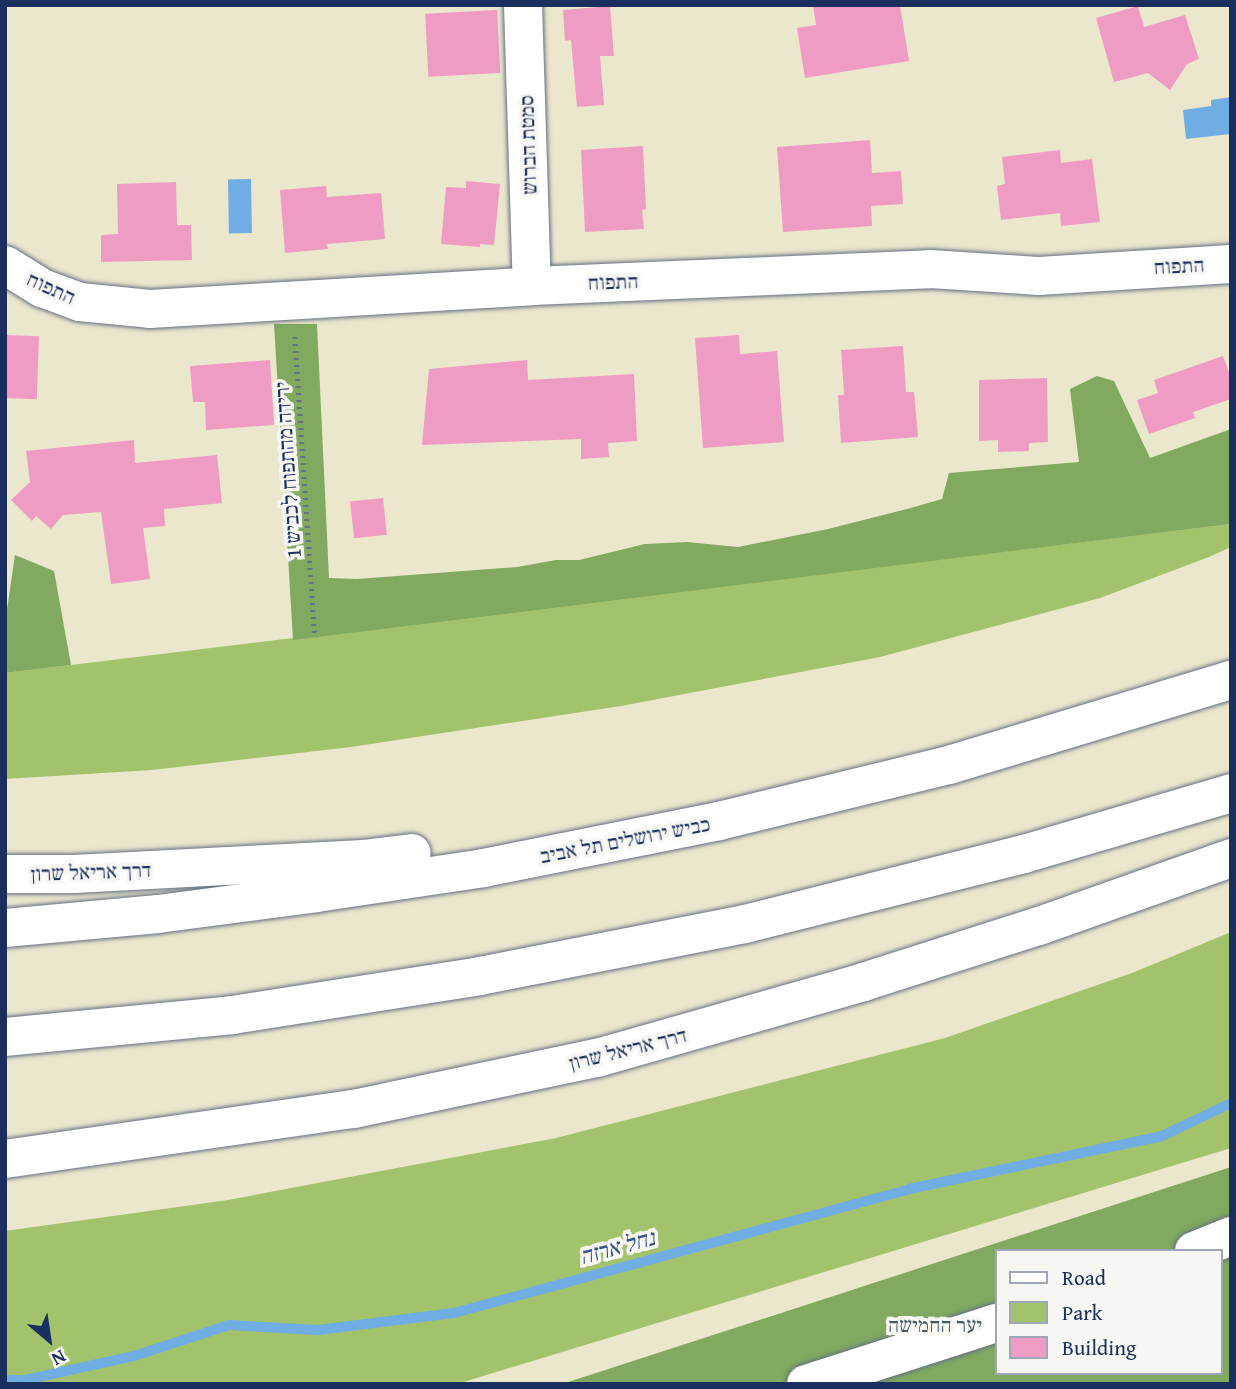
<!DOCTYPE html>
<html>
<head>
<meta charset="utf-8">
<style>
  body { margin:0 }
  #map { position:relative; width:1236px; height:1389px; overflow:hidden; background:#ebe7cd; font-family:"Gentium Book Plus","Frank Ruhl Libre",serif }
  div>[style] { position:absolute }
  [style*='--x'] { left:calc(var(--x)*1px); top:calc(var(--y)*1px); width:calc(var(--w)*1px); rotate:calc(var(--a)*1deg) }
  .green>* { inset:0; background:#a2c36b }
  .forest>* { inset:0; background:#81a95f }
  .water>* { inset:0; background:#70ade2; transform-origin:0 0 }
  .stream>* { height:10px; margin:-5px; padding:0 5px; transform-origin:5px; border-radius:5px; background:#70ade2 }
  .building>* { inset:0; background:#ef9cc4; transform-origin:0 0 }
  .path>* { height:4.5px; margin-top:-2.25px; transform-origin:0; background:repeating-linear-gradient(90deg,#646f85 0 2px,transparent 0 7px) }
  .roads { filter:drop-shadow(0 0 2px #646f85) drop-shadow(0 0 2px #646f85) }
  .minor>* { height:38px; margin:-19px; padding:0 19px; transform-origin:19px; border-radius:19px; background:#fff }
  .highway>* { height:38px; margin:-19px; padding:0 19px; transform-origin:19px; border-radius:19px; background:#fff }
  span { translate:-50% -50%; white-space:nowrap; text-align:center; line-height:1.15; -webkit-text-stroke:7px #f6f6f2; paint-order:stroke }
  .street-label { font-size:21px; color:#1b2f5e }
  .park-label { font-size:21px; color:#445b62 }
  .water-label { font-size:23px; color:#355586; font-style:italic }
  .frame { position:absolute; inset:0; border:7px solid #1b2f5e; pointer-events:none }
  .legend { position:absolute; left:995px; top:1249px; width:228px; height:126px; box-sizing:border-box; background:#f6f6f2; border:2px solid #9ea6b7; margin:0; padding:9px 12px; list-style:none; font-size:21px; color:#1b2f5e }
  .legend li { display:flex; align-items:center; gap:14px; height:35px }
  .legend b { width:35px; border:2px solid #9ea6b7 }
  .north { position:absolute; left:14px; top:1305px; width:70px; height:70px; -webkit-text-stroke:5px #f6f6f2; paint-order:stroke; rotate:151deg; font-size:19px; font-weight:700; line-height:28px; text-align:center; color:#1b2f5e }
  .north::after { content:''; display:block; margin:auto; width:24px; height:32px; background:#1b2f5e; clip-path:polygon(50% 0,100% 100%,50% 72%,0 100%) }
</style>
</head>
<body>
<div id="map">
  <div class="green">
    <i style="clip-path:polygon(1231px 524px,1231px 547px,1209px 557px,1100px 598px,880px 657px,621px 706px,351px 747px,152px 770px,5px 779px,5px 673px)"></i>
    <i style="clip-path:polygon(1231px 932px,1231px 1148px,457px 1384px,5px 1384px,5px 1231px,228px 1200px,556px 1138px,945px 1038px,1132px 973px)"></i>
  </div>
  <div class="forest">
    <i style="clip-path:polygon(274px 324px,317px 324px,329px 578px,357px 579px,517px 567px,556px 560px,579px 560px,645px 544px,687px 542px,738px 547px,828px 529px,907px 509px,942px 499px,949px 473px,1079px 462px,1070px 389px,1097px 376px,1114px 381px,1150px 458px,1231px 429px,1231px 524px,293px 640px)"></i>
    <i style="clip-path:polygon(15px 555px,54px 571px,71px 665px,5px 673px,5px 623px)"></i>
    <i style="clip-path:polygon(evenodd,1231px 1167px,1231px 1384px,562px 1384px,1231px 1167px,996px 1251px,1220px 1251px,1220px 1373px,996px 1373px,996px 1251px)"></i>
  </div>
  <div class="water">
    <i style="clip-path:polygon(1231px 97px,1231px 134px,1186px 139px,1183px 110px,1211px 106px,1211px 100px)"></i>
    <i style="left:251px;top:179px;width:54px;height:23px;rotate:89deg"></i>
  </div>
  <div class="stream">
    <i style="--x:5;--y:1380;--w:20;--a:0"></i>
    <i style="--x:25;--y:1380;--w:112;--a:-12.4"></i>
    <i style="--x:134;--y:1356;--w:100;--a:-18.1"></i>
    <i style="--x:229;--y:1325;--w:89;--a:3.2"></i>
    <i style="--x:318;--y:1330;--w:137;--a:-7.1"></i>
    <i style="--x:454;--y:1313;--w:472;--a:-15.2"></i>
    <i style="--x:909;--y:1189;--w:258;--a:-11.8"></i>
    <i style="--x:1162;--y:1136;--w:76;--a:-25.6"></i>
  </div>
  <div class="building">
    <i style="clip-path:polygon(813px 5px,900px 5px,909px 61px,805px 78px,797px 28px,816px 25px)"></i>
    <i style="clip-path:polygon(610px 6px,614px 56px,600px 56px,604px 105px,577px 107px,571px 40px,565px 41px,563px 10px)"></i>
    <i style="clip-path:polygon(1138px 6px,1144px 27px,1185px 15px,1199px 59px,1187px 64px,1170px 90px,1148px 73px,1114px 82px,1096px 18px)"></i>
    <i style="left:497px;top:10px;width:63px;height:72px;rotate:87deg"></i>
    <i style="clip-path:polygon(870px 140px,872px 173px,901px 171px,903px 204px,871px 206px,872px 226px,783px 232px,777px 147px)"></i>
    <i style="clip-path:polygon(643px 146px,646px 209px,642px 210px,644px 229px,585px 232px,581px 150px)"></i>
    <i style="clip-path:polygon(1060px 150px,1061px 163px,1092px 159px,1100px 222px,1061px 226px,1060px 213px,1001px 220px,997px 186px,1005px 184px,1002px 157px)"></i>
    <i style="clip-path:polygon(466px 181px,500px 184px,494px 245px,480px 244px,480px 247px,441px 244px,446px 187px,466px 188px)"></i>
    <i style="clip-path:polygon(176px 182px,177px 225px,191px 225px,192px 260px,101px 262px,101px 235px,118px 234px,117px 184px)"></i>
    <i style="clip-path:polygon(326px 186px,327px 197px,381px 193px,385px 239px,327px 244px,328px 249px,285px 253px,280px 190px)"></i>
    <i style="left:5px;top:335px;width:34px;height:63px;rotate:2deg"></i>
    <i style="clip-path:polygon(739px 335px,740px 354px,777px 351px,784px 442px,703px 448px,695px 338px)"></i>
    <i style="clip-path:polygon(903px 346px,906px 392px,914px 392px,918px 437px,841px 443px,838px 395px,844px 395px,841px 350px)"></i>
    <i style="clip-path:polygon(1223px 356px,1231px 378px,1231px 399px,1193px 412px,1195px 418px,1149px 434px,1137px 400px,1158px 393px,1154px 380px)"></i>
    <i style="clip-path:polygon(270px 360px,274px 425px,206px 430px,205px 402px,193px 402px,190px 366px)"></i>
    <i style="clip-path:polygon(527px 360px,528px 380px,634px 374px,637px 441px,608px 443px,609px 457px,581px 459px,581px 439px,422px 445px,429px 369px)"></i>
    <i style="clip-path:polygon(1047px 378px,1048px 442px,1029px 443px,1029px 451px,998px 452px,998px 440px,979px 441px,979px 380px)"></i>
    <i style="clip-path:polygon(134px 440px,135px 463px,217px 455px,222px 503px,164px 509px,165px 526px,143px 528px,150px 579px,111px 584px,101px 512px,63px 515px,51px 529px,36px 516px,32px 521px,11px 500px,30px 482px,26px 451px)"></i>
    <i style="left:383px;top:498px;width:37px;height:33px;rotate:84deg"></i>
  </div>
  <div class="path">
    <i style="--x:295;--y:337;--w:301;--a:86.2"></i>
  </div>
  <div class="roads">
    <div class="minor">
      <i style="--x:523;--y:5;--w:281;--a:88.2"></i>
      <i style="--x:5;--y:265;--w:44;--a:31.9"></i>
      <i style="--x:42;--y:288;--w:40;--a:20.2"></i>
      <i style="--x:80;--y:302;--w:70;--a:5.7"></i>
      <i style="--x:150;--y:309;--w:383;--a:-3.4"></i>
      <i style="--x:532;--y:286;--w:398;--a:-2.4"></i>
      <i style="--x:930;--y:269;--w:109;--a:3.7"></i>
      <i style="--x:1039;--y:276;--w:192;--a:-3.6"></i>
      <i style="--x:1194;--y:1251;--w:40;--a:-22"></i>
      <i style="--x:806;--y:1384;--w:200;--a:-17.8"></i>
    </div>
    <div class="highway">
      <i style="--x:5;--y:874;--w:69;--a:0"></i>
      <i style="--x:74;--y:874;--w:289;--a:-3"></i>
      <i style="--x:363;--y:859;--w:49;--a:-7"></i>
      <i style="--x:5;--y:928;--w:154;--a:-5.2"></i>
      <i style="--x:158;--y:914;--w:160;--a:-7.5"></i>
      <i style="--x:317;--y:893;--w:169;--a:-8.5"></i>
      <i style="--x:484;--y:868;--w:240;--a:-11.3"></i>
      <i style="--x:719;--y:821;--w:237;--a:-13.7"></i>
      <i style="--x:949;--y:765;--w:295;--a:-16.8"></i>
      <i style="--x:5;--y:1037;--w:228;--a:-5.5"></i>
      <i style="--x:232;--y:1015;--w:251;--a:-8.9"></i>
      <i style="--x:480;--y:976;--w:270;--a:-11.1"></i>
      <i style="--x:745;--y:924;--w:288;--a:-14.1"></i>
      <i style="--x:1024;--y:854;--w:216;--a:-16.4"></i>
      <i style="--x:5;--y:1159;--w:353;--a:-8.2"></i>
      <i style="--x:354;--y:1109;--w:248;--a:-11.9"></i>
      <i style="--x:597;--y:1058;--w:277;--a:-15.9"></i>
      <i style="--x:863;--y:982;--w:185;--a:-17.7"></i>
      <i style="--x:1039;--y:926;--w:204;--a:-19.5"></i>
    </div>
  </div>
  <div class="street-label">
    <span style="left:528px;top:145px;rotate:-92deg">סמטת הברוש</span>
    <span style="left:1179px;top:266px;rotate:-3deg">התפוח</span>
    <span style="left:613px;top:282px;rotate:-2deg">התפוח</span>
    <span style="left:51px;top:288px;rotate:24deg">התפוח</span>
    <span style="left:288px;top:470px;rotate:-94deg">ירידה מהתפוח לכביש 1</span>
    <span style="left:625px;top:840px;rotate:-11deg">כביש ירושלים תל אביב</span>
    <span style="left:91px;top:872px;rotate:-2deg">דרך אריאל שרון</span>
    <span style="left:628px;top:1049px;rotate:-14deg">דרך אריאל שרון</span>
  </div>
  <div class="park-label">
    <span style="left:935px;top:1325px">יער החמישה</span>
  </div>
  <div class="water-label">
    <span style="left:617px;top:1247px;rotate:-15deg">נחל ארזה</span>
  </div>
  <div class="frame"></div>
  <ul class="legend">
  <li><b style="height:9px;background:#fff"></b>Road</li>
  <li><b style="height:19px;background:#a2c36b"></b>Park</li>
  <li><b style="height:19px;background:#ef9cc4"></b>Building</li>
  </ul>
  <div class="north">N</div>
</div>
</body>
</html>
